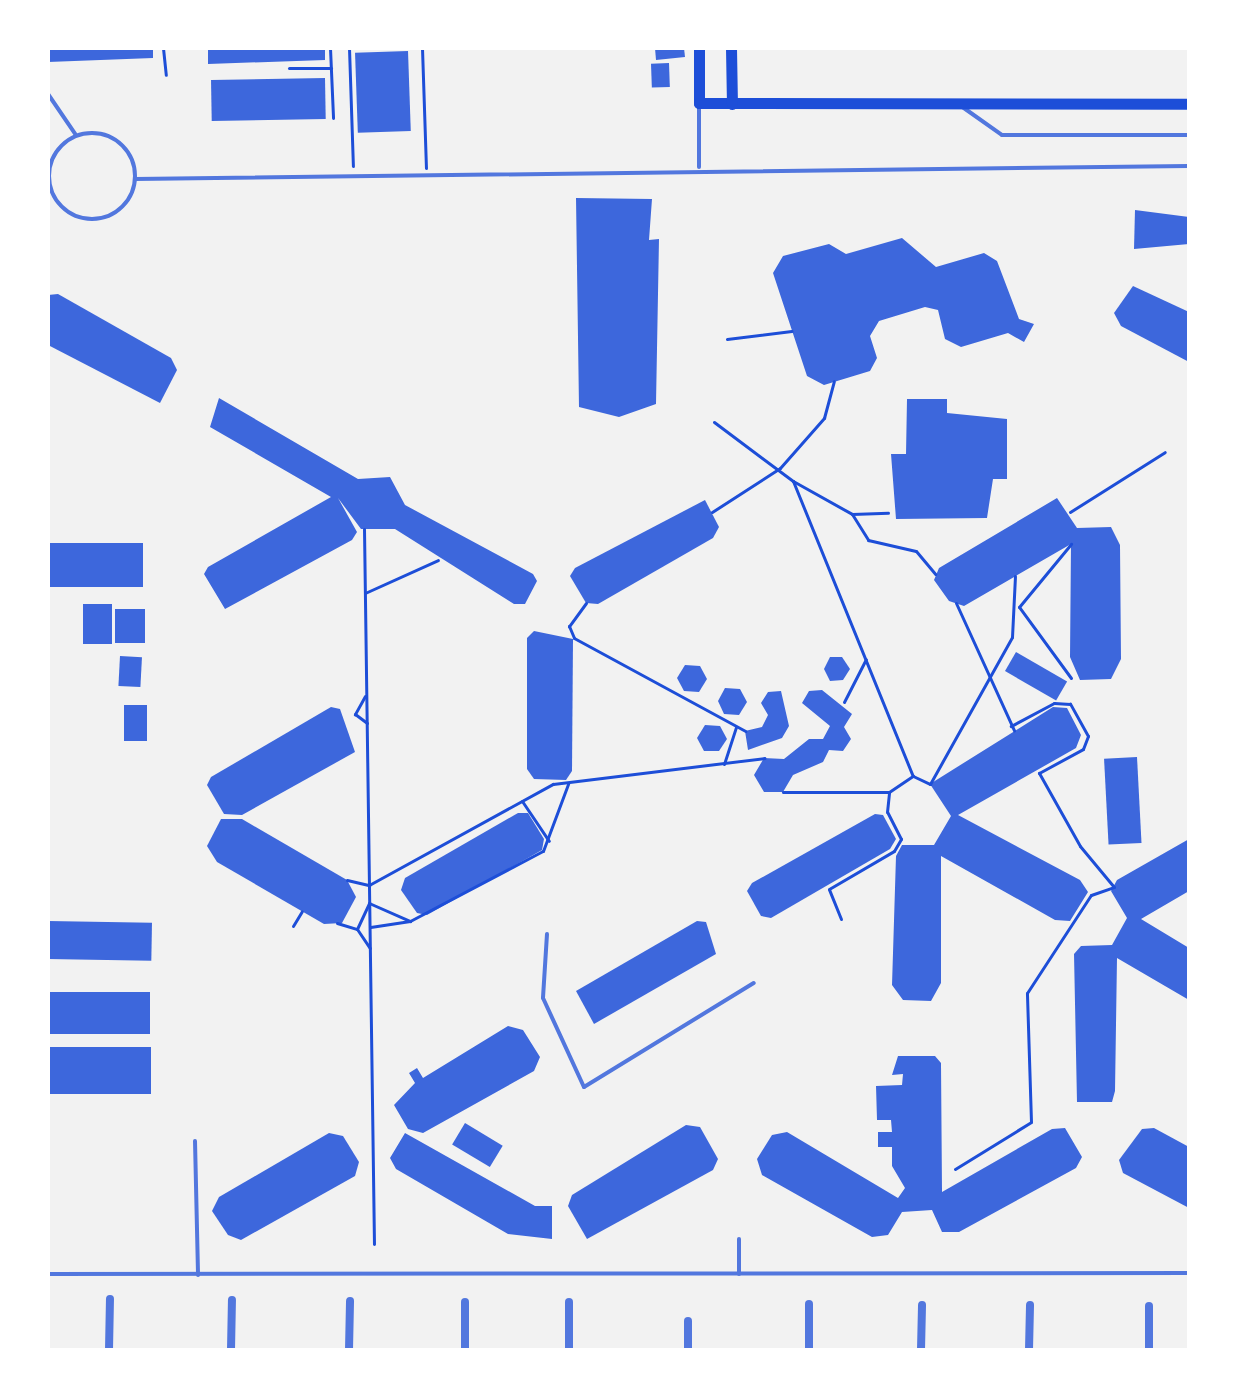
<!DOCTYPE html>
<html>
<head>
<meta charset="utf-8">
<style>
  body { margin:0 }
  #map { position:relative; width:1237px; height:1398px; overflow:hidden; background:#f2f2f2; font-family:Georgia,serif }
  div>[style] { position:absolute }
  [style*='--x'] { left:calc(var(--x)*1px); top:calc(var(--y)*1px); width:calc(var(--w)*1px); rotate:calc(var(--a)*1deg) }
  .building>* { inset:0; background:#3d67dc; transform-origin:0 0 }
  .path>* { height:3px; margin:-1.5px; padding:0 1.5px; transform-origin:1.5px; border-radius:1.5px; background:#1d4ed8 }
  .service>* { height:4px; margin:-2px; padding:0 2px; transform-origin:2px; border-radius:2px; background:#5277de }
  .service>.ring { margin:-2px; padding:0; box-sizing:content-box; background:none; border:4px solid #5277de; border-radius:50% }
  .minor>* { height:8px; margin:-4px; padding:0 4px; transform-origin:4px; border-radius:4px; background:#5277de }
  .secondary>* { height:11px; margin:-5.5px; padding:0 5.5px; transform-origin:5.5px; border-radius:5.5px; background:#1d4ed8 }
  span { translate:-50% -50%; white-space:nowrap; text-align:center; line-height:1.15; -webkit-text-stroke:6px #fff; paint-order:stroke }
  .frame { position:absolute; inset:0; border:50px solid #fff; pointer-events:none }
</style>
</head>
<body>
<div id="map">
  <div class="building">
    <i style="clip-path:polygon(48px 48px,153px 48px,153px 58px,48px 62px)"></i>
    <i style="clip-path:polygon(208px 48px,325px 48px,325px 60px,208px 64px)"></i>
    <i style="clip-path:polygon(655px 48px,684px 48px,685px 57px,656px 60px)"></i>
    <i style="left:408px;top:51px;width:80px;height:53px;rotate:88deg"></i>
    <i style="left:669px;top:63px;width:24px;height:18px;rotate:88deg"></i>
    <i style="left:325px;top:78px;width:41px;height:114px;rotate:89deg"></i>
    <i style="clip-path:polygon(576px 198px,652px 199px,649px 240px,659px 239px,656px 404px,619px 417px,579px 407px)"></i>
    <i style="clip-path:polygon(1135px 210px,1189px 217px,1189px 244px,1134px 249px)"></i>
    <i style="clip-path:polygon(902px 238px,936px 267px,984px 253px,997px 261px,1019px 319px,1034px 324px,1024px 342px,1008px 333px,961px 347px,945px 339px,938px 310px,925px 307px,879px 321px,870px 336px,877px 358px,870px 371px,824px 385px,807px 376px,773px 273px,783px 256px,829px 244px,846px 254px)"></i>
    <i style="clip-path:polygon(1133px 286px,1189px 312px,1189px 362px,1121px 326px,1114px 313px)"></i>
    <i style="clip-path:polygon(58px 294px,171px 358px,177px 370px,160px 403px,48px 345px,48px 295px)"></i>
    <i style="clip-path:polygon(219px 398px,358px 479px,390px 477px,405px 505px,533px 574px,537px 581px,525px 604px,514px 604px,395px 529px,361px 529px,338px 498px,357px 532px,352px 540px,225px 609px,204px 574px,208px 567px,331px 497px,210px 427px)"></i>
    <i style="clip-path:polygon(907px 399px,947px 399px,947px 413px,1007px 419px,1007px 479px,993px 479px,987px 518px,896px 519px,891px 454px,906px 454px)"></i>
    <i style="clip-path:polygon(1057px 498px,1077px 528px,1111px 527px,1120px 545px,1121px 659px,1111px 679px,1080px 680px,1070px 657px,1071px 544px,964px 606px,949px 601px,934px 580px,939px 568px)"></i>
    <i style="clip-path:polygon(705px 500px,719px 527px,713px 538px,598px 604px,586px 603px,570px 576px,575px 568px)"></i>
    <i style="left:143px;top:543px;width:44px;height:95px;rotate:90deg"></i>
    <i style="left:83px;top:604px;width:29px;height:40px"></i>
    <i style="left:145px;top:609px;width:34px;height:30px;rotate:90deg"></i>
    <i style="clip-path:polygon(534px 631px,573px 639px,572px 771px,566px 780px,534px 779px,527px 769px,527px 638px)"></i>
    <i style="left:1016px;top:652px;width:59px;height:22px;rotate:30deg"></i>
    <i style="left:120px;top:656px;width:22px;height:30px;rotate:3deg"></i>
    <i style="clip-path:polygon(830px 657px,842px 657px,850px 669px,843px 680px,830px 681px,824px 669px)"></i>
    <i style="clip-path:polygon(685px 665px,700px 666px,707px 679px,699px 692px,684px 691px,677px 678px)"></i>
    <i style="clip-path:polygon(725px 688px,740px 689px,747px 702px,739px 715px,724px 714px,718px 701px)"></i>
    <i style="clip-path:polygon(822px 690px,852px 714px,844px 727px,851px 739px,843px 751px,829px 750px,823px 762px,793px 775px,783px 792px,764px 792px,754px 775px,764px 758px,784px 759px,809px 739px,823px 739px,830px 726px,802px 703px,809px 691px)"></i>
    <i style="clip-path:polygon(781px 691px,789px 726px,782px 738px,748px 750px,745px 731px,762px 727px,768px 715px,761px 703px,768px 692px)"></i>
    <i style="left:124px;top:705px;width:23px;height:36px"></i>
    <i style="clip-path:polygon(331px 707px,340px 709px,355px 752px,242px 815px,224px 814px,207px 785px,211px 777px)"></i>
    <i style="clip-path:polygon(1053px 707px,1067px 708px,1081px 735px,1076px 748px,958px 815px,1080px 880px,1088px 892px,1070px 921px,1055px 920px,941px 856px,941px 983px,931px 1001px,903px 1000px,892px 985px,896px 856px,902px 845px,934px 845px,951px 816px,930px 784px)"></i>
    <i style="clip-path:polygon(705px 725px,720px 726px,727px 739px,719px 751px,704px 751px,697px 738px)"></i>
    <i style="left:1137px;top:757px;width:86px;height:33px;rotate:87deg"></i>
    <i style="clip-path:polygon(518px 813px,528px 813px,544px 839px,542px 850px,427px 915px,417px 913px,401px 890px,405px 878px)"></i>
    <i style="clip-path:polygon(875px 814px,883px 815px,896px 839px,890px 849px,771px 918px,761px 916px,747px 891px,752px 883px)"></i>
    <i style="clip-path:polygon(221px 819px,242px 819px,347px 880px,356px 897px,342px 923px,324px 924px,217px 862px,207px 846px)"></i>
    <i style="clip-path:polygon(1189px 839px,1189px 891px,1141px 919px,1189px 948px,1189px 1000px,1117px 958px,1115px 1091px,1112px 1102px,1077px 1102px,1074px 954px,1081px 946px,1112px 945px,1127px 918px,1111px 891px,1117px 880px)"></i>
    <i style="left:48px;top:921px;width:104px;height:38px;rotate:1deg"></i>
    <i style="clip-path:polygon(697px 921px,706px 922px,716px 954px,594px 1024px,576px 991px)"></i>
    <i style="left:48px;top:992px;width:102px;height:42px"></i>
    <i style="clip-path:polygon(508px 1026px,523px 1030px,540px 1057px,534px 1071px,423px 1133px,408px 1129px,394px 1105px,415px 1083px,409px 1073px,417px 1068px,423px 1078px)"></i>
    <i style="left:151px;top:1047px;width:47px;height:103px;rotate:90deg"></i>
    <i style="clip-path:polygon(898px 1056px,935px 1056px,941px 1063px,942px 1192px,1052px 1129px,1065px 1128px,1082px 1157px,1076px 1168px,959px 1232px,942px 1232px,932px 1210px,902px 1212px,888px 1235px,872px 1237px,762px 1175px,757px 1159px,772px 1135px,787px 1132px,898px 1198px,905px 1188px,892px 1166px,892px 1147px,878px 1147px,878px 1132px,892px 1132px,891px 1120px,877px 1120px,876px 1086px,902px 1085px,903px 1074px,892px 1075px)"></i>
    <i style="left:465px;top:1123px;width:44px;height:25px;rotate:31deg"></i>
    <i style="clip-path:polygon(686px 1125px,700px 1127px,718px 1159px,713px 1170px,587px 1239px,568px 1206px,572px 1195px)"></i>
    <i style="clip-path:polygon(1154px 1128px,1189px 1147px,1189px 1208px,1123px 1173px,1119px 1160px,1142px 1129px)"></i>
    <i style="clip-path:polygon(329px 1133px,343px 1136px,359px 1162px,355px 1176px,241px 1240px,228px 1235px,212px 1211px,219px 1197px)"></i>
    <i style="clip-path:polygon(405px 1133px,535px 1206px,552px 1206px,552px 1239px,508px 1234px,396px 1169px,390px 1158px)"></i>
  </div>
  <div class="path">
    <i style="--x:163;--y:48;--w:27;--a:84"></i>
    <i style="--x:330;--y:48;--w:70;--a:87.5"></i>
    <i style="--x:349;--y:48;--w:118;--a:88.1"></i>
    <i style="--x:422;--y:48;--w:120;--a:88.1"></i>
    <i style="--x:289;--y:68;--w:42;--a:0"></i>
    <i style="--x:727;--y:339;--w:65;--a:-7"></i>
    <i style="--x:714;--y:422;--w:99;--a:36.8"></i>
    <i style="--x:793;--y:481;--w:68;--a:29.2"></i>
    <i style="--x:852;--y:514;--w:31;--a:58"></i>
    <i style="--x:868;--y:540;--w:49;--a:12.9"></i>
    <i style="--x:916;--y:551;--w:30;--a:50"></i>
    <i style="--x:793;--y:481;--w:318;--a:67.9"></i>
    <i style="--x:913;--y:776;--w:19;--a:25"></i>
    <i style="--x:930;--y:784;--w:168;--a:-60.8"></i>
    <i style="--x:1012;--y:637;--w:61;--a:-87.2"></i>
    <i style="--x:712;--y:512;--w:81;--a:-32.9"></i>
    <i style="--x:780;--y:468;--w:67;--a:-48.7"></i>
    <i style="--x:824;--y:418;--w:38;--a:-75"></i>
    <i style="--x:1070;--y:512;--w:112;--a:-32.3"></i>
    <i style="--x:852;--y:514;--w:36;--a:-2"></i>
    <i style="--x:364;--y:529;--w:715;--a:89.2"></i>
    <i style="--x:365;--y:593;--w:80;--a:-24.3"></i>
    <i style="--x:586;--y:603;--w:29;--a:126"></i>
    <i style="--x:569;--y:626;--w:13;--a:67"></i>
    <i style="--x:574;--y:638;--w:195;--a:28.5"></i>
    <i style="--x:956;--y:603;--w:140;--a:65.5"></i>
    <i style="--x:1071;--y:678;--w:88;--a:-126.2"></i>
    <i style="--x:1019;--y:607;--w:82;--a:-50.5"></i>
    <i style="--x:365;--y:696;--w:21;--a:119"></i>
    <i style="--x:355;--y:714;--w:15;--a:37"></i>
    <i style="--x:844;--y:702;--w:48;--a:-62.9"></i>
    <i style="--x:724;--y:764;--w:39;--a:-72"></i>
    <i style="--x:783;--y:792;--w:106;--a:0"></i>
    <i style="--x:889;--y:792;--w:29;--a:-34"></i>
    <i style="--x:522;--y:801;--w:48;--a:56"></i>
    <i style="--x:347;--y:880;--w:23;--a:13"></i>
    <i style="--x:369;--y:885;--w:210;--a:-28.8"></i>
    <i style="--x:553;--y:784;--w:213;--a:-7"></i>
    <i style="--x:841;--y:919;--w:32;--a:-112"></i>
    <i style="--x:829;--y:889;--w:75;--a:-30.3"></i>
    <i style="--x:894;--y:851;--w:14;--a:-60"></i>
    <i style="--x:901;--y:839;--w:30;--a:-117"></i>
    <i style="--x:887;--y:812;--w:20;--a:-84"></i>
    <i style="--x:410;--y:921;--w:150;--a:-27.8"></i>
    <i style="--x:543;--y:851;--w:72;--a:-69.5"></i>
    <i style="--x:337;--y:923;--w:21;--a:17"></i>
    <i style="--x:357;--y:929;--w:23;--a:56"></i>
    <i style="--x:293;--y:926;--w:17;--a:-59"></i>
    <i style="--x:357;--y:929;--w:29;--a:-65"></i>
    <i style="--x:369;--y:903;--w:45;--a:23.7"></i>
    <i style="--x:410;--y:921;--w:40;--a:171.5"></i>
    <i style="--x:955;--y:1169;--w:89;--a:-31.7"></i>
    <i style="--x:1031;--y:1122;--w:129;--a:-91.8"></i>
    <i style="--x:1027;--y:993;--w:117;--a:-56.9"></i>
    <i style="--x:1091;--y:895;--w:24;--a:-19"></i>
    <i style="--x:1114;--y:887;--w:53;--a:-129.7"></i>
    <i style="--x:1080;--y:846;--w:84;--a:-119.3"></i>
    <i style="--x:1039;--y:773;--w:50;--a:-28.6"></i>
    <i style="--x:1083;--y:749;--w:14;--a:-69"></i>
    <i style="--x:1088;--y:736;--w:37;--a:-119"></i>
    <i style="--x:1070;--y:704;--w:16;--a:-176"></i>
    <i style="--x:1054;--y:703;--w:49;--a:151.9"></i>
  </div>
  <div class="service">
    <i style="--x:48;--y:94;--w:50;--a:55.7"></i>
    <i style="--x:961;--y:106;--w:50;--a:35.3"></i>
    <i style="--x:1002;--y:135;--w:187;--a:0"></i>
    <i class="ring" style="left:49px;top:133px;width:82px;height:82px"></i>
    <i style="--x:699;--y:167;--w:61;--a:-90"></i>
    <i style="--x:135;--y:179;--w:1054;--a:-0.71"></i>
    <i style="--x:547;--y:934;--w:64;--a:93.6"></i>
    <i style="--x:543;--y:998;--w:98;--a:65.3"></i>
    <i style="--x:584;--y:1087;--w:199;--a:-31.5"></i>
    <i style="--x:195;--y:1141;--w:134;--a:88.7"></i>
    <i style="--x:739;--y:1239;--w:35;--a:90"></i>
    <i style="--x:48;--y:1274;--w:1141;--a:-0.05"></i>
  </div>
  <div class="minor">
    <i style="--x:465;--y:1302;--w:48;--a:90"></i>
    <i style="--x:688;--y:1321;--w:29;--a:90"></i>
    <i style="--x:109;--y:1350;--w:51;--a:-88.9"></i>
    <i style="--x:231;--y:1350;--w:50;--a:-88.9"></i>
    <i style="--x:349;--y:1350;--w:49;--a:-88.8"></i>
    <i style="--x:569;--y:1350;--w:48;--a:-90"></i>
    <i style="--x:809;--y:1350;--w:46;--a:-90"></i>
    <i style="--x:921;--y:1350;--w:45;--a:-88.7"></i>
    <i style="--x:1029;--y:1350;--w:45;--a:-88.7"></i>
    <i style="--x:1149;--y:1350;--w:44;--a:-90"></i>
  </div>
  <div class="secondary">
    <i style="--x:699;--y:48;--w:55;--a:90"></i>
    <i style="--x:699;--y:103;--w:490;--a:0.1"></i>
    <i style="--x:731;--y:48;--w:56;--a:89"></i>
  </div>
  <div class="frame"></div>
</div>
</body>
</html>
